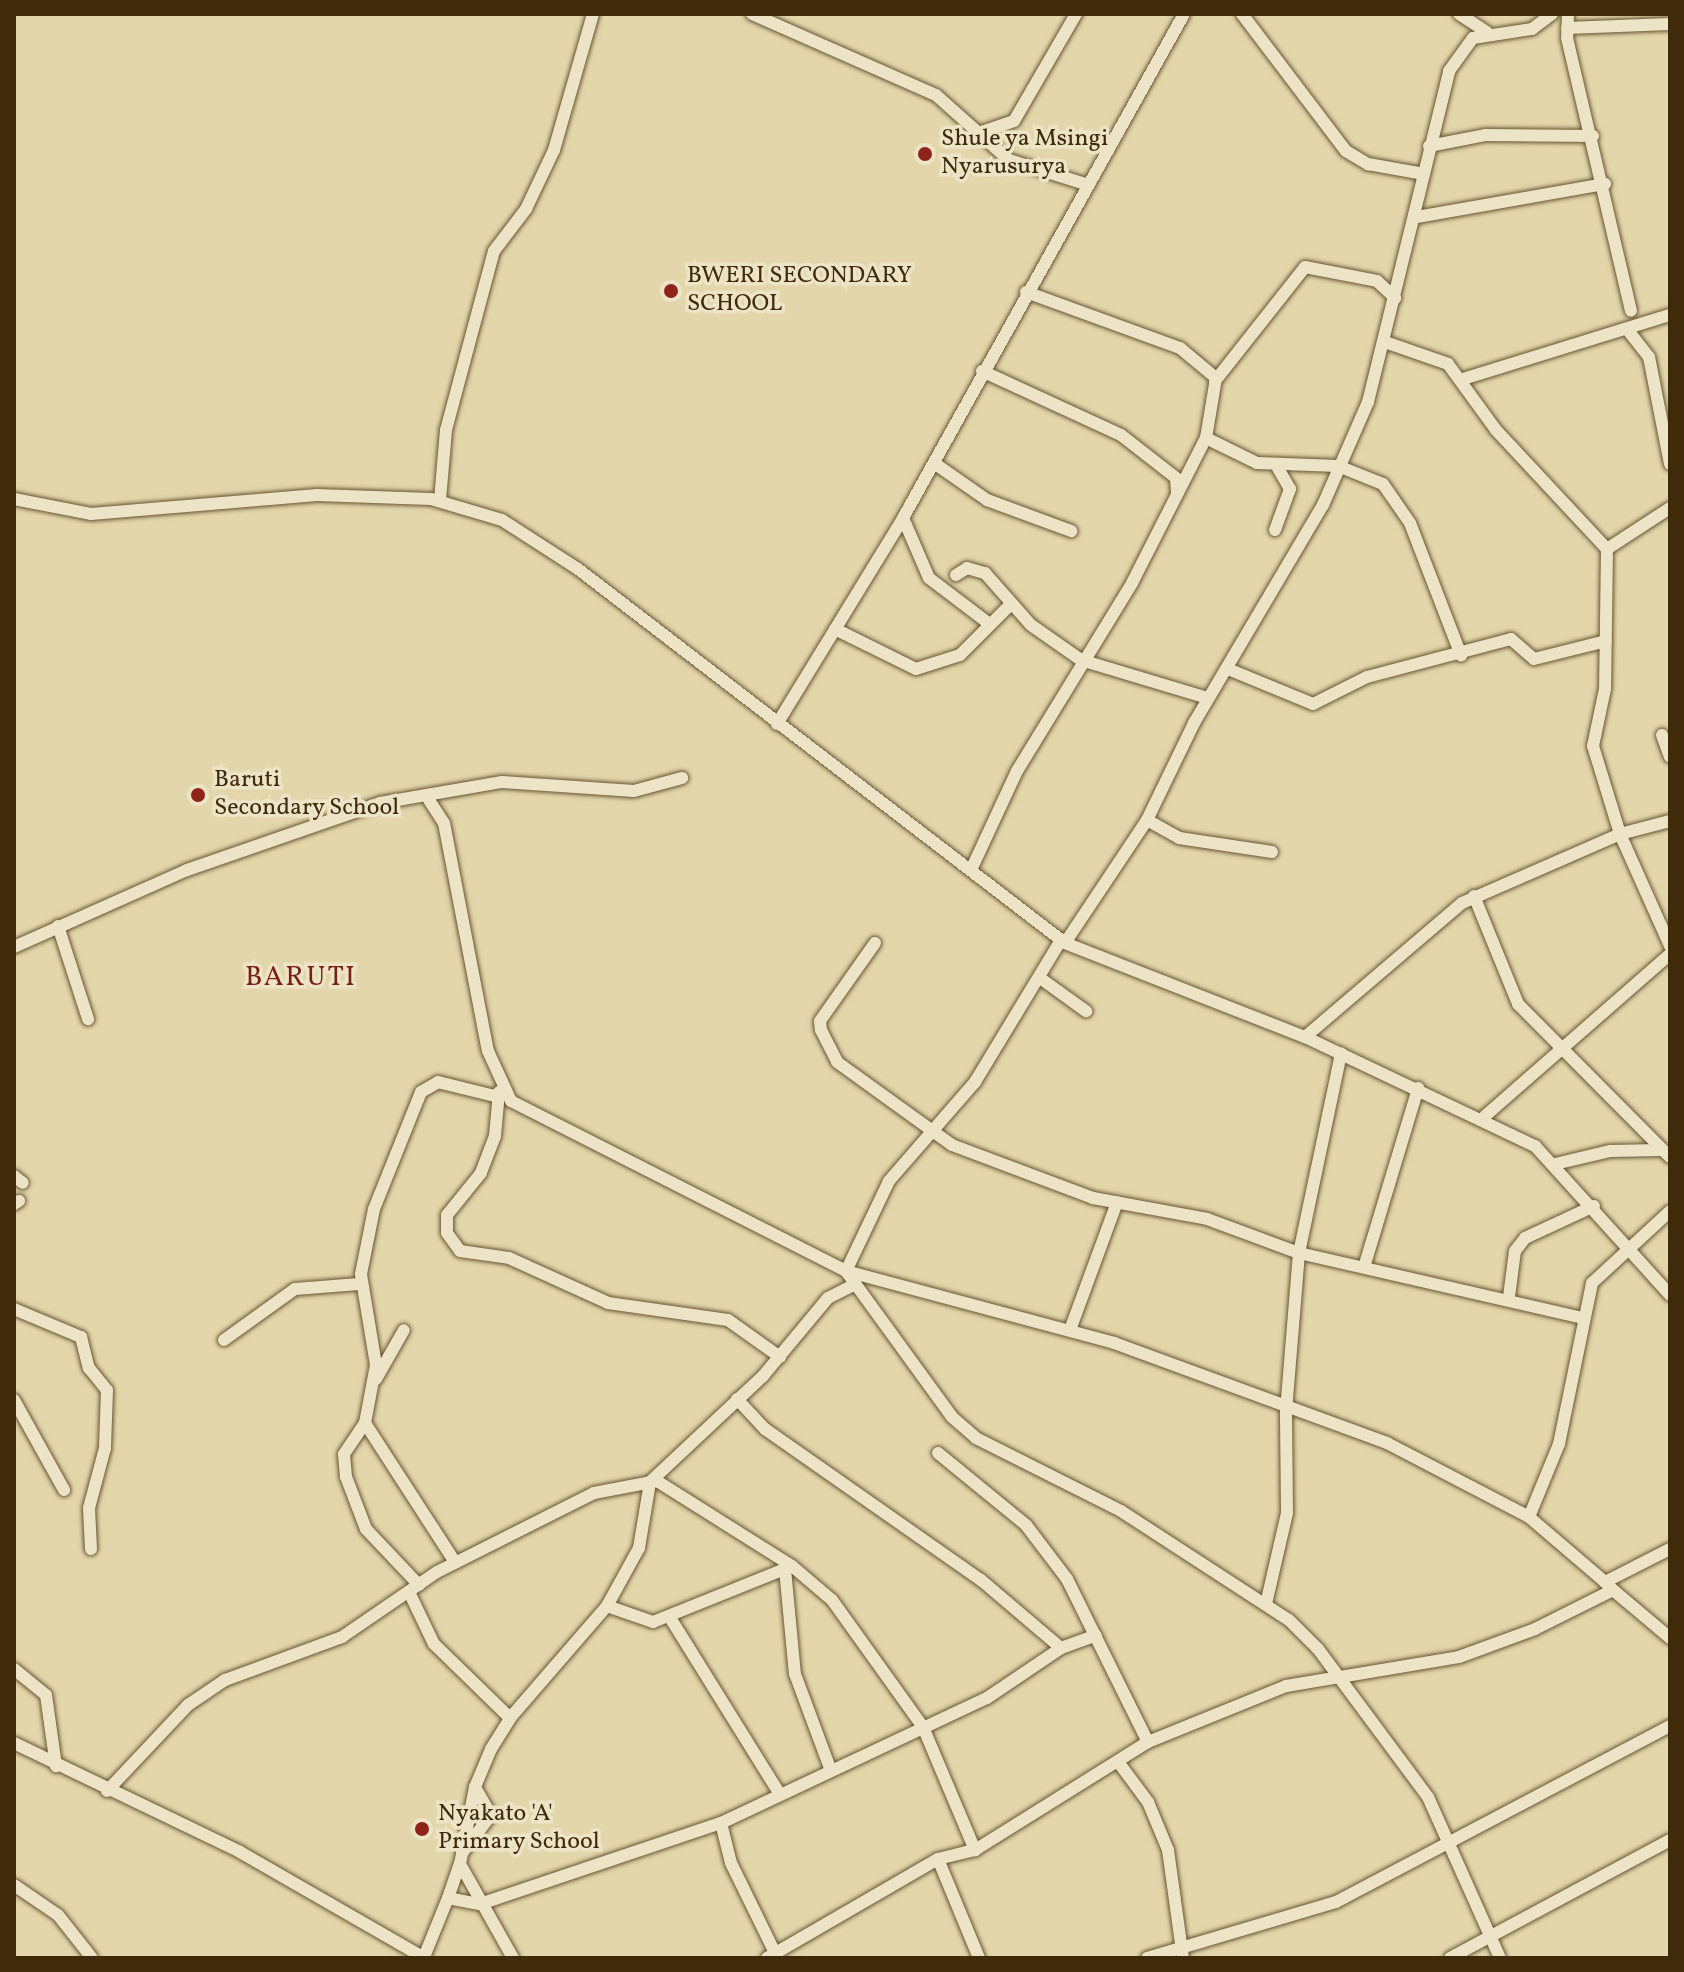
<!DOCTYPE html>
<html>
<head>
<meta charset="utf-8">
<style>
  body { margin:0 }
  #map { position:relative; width:1684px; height:1972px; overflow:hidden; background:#e3d6aa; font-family:Vollkorn,serif }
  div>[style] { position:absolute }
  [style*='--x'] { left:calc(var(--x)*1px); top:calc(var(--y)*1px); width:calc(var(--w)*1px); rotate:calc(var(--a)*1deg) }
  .roads { filter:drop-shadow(0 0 2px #685532) drop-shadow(0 0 2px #685532) }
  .minor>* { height:12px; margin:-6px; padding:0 6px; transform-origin:6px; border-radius:6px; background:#ede4c8 }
  .dots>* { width:22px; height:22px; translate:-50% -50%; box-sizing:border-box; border:4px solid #ede4c8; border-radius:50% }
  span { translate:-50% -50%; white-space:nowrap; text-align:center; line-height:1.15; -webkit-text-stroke:7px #ede4c8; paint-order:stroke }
  .poi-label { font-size:24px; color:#3f2a0a }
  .left { translate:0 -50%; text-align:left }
  .quarter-label { font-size:28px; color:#7a1f14; letter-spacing:2px }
  .frame { position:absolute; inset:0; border:16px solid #3f2a0a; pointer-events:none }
</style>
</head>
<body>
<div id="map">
  <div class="roads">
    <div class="minor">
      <i style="--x:752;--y:14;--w:201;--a:23.8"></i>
      <i style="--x:936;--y:95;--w:98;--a:41.7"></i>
      <i style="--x:1009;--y:160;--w:80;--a:17.5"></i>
      <i style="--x:1242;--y:14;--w:172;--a:52.8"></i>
      <i style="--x:1346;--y:151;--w:26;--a:31"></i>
      <i style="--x:1368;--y:164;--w:57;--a:10.1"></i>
      <i style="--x:1459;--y:14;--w:33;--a:33"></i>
      <i style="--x:1568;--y:14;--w:24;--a:92"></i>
      <i style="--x:1567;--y:38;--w:280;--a:76.8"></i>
      <i style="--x:1567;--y:28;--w:103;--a:-2.2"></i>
      <i style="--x:979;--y:133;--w:37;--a:-19"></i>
      <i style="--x:1014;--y:121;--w:124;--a:-59.9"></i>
      <i style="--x:1429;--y:146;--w:57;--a:-11.1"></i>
      <i style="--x:1485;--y:135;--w:108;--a:0.5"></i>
      <i style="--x:1417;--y:217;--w:191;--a:-10"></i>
      <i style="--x:1627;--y:329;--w:36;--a:52"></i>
      <i style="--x:1649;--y:357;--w:109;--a:78.9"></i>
      <i style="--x:1385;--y:342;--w:67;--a:19.2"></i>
      <i style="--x:1448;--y:364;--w:82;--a:54"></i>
      <i style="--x:1496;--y:430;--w:163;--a:47"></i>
      <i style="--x:1607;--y:549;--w:140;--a:90.8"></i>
      <i style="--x:1605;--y:689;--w:58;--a:101.9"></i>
      <i style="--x:1593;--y:746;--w:92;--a:72.9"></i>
      <i style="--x:1620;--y:834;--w:123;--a:65.9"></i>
      <i style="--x:982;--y:371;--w:153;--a:24.7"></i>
      <i style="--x:1121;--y:435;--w:70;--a:38"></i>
      <i style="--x:1176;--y:478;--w:14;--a:86"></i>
      <i style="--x:1463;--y:379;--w:217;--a:-17.2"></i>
      <i style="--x:1215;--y:381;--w:145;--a:-51.7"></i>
      <i style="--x:1305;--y:267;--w:73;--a:11"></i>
      <i style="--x:1377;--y:281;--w:25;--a:43"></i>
      <i style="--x:1206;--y:438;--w:57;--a:26.1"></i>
      <i style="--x:1257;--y:463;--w:81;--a:2.1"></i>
      <i style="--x:1338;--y:466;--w:48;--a:21.8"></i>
      <i style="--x:1383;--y:484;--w:47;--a:55.3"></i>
      <i style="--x:1410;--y:523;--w:142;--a:68.9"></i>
      <i style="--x:934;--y:463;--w:65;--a:34.9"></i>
      <i style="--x:987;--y:500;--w:90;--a:20.3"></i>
      <i style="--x:14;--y:499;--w:78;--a:11"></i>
      <i style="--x:91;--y:514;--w:227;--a:-4.8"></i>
      <i style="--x:317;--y:495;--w:114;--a:2"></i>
      <i style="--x:431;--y:499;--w:74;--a:16.5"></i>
      <i style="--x:502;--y:520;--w:90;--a:32.8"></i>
      <i style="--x:578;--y:569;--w:614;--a:37.52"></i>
      <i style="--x:1065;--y:943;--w:258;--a:21.4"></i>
      <i style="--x:1305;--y:1037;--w:255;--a:25.4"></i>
      <i style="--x:1535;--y:1146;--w:201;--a:47.8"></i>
      <i style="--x:440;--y:500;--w:70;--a:-85.1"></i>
      <i style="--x:446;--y:430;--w:185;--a:-75"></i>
      <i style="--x:494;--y:251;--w:53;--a:-52.7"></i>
      <i style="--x:526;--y:209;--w:65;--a:-64.6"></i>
      <i style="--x:554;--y:150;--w:141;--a:-74"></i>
      <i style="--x:903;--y:518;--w:65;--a:66.6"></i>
      <i style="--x:929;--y:578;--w:74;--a:37.3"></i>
      <i style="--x:1275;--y:530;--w:44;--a:-69.9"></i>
      <i style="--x:1290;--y:489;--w:24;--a:-120"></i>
      <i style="--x:1607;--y:549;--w:75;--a:-33.1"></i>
      <i style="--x:956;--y:575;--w:13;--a:-32"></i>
      <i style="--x:967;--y:568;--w:19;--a:16"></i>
      <i style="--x:985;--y:573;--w:69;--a:48.5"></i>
      <i style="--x:1031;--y:625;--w:61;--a:35"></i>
      <i style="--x:1081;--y:660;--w:133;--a:16.7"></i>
      <i style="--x:835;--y:629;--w:90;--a:26.3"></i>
      <i style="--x:916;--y:669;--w:46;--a:-17.7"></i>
      <i style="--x:960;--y:655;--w:72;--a:-45"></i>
      <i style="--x:1228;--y:669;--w:92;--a:22.4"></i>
      <i style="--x:1313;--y:704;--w:60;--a:-26.6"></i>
      <i style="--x:1367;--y:677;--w:149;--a:-14.8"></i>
      <i style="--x:1511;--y:639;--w:30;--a:41"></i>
      <i style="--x:1534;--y:659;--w:74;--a:-14"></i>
      <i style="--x:777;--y:724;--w:241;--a:-58.5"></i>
      <i style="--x:903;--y:518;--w:577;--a:-60.86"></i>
      <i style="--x:1662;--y:735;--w:23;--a:70"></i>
      <i style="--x:429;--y:800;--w:27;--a:57"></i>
      <i style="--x:444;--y:823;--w:232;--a:79.1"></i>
      <i style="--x:488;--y:1051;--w:55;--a:65.3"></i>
      <i style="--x:511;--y:1101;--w:376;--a:26.9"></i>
      <i style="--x:846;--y:1271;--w:278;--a:15"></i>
      <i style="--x:1114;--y:1343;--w:291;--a:20.1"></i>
      <i style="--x:1387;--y:1443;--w:160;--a:27.5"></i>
      <i style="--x:1529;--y:1517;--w:100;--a:40.5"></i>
      <i style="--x:1147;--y:820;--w:37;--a:29"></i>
      <i style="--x:1179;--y:838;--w:94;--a:8.6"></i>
      <i style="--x:971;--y:870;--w:109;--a:-65.1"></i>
      <i style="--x:1017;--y:771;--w:220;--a:-58.5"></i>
      <i style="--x:1132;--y:583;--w:163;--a:-63"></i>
      <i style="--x:1206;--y:438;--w:61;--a:-80.5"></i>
      <i style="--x:1216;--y:378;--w:47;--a:-140.2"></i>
      <i style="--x:1180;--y:348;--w:164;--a:-160"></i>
      <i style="--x:1474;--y:896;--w:117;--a:67.8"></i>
      <i style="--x:1518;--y:1004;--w:216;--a:45.2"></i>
      <i style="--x:58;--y:926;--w:98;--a:72.1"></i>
      <i style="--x:1061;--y:940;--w:166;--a:121.2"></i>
      <i style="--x:975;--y:1082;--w:131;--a:131"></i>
      <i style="--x:889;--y:1181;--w:100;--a:115.5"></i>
      <i style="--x:846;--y:1271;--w:180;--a:54"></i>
      <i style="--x:952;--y:1417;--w:32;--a:41"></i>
      <i style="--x:976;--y:1438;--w:162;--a:26.7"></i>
      <i style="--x:1121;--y:1511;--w:200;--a:33"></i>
      <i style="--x:1289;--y:1620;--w:41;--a:45"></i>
      <i style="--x:1318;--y:1649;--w:184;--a:53.4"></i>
      <i style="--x:1428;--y:1797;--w:176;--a:65.9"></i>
      <i style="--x:875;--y:943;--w:95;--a:125.2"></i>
      <i style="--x:820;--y:1021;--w:9;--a:84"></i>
      <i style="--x:821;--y:1030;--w:36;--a:63"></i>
      <i style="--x:837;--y:1062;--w:142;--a:35.8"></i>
      <i style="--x:952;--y:1145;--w:151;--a:20.6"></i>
      <i style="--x:1093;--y:1198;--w:116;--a:10.4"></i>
      <i style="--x:1207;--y:1219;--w:98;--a:20.3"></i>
      <i style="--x:1299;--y:1253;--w:290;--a:12.9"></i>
      <i style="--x:1065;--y:943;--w:148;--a:-56.3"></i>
      <i style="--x:1147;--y:820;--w:108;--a:-64.1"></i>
      <i style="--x:1194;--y:723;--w:253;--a:-59.4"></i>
      <i style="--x:1323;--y:505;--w:112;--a:-66.4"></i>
      <i style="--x:1368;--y:402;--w:341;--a:-76.2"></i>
      <i style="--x:1449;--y:71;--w:41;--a:-54"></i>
      <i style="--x:1473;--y:38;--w:60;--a:-8.7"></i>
      <i style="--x:1532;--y:29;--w:25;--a:-37"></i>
      <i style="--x:14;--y:947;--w:189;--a:-24"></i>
      <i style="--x:187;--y:870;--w:204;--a:-19.1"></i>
      <i style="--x:380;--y:803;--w:124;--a:-9.8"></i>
      <i style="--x:502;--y:782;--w:132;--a:3.9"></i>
      <i style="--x:634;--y:791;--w:50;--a:-15.2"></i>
      <i style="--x:1040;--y:978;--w:57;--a:35.7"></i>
      <i style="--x:1305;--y:1037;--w:206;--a:-40.5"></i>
      <i style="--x:1462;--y:903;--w:172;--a:-23.6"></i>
      <i style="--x:1620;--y:834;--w:52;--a:-14.6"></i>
      <i style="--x:499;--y:1092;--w:44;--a:95.2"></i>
      <i style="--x:495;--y:1136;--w:40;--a:111"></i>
      <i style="--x:481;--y:1173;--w:54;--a:129"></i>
      <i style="--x:447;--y:1215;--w:18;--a:90"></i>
      <i style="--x:447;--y:1233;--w:22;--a:54"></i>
      <i style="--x:460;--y:1251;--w:49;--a:8.1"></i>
      <i style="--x:509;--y:1258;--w:109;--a:24.4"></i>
      <i style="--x:608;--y:1303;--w:121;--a:8.1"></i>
      <i style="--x:728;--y:1320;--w:64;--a:35.4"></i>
      <i style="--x:1485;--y:1116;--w:246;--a:-41.2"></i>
      <i style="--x:1555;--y:1164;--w:57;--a:-13.3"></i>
      <i style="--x:1610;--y:1151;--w:51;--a:-1.1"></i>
      <i style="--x:14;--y:1176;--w:11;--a:38"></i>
      <i style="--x:14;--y:1204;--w:6;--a:-31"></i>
      <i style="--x:1365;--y:1264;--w:184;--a:-73.2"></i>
      <i style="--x:1509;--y:1297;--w:46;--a:-82.6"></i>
      <i style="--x:1515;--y:1251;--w:16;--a:-52"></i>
      <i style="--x:1525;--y:1238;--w:76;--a:-24.9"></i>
      <i style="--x:14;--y:1309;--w:73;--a:22.7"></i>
      <i style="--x:81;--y:1337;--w:32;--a:76"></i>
      <i style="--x:89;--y:1368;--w:28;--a:51"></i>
      <i style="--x:107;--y:1390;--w:58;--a:92"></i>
      <i style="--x:105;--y:1448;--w:62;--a:104.9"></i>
      <i style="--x:89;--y:1508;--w:41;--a:87.2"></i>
      <i style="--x:1070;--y:1330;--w:136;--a:-69.8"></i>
      <i style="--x:224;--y:1340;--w:87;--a:-35.7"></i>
      <i style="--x:295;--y:1289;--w:64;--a:-4.5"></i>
      <i style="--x:376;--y:1379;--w:56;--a:-60.3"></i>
      <i style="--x:737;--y:1399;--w:41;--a:47"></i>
      <i style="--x:765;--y:1429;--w:264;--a:35"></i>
      <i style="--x:981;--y:1580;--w:105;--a:40.4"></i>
      <i style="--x:14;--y:1400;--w:103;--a:60.9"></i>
      <i style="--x:365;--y:1423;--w:166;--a:57.1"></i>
      <i style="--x:938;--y:1453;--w:114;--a:39.3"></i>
      <i style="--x:1026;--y:1525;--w:68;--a:52.8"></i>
      <i style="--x:1067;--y:1579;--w:182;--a:63.6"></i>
      <i style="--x:1529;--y:1517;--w:79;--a:-67.7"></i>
      <i style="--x:1559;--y:1444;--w:164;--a:-78.4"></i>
      <i style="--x:1592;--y:1283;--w:106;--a:-42.7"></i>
      <i style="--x:785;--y:1569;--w:105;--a:84.6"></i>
      <i style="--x:795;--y:1674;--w:100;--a:69.6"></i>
      <i style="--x:419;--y:1585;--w:77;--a:-133.4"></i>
      <i style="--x:366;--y:1529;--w:56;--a:-111"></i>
      <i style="--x:346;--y:1477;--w:23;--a:-95"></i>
      <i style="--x:344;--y:1454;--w:37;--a:-56"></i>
      <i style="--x:365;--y:1423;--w:59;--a:-79.3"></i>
      <i style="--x:376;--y:1365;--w:92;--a:-99.4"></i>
      <i style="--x:361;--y:1274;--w:66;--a:-78.7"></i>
      <i style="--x:374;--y:1209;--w:126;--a:-68.1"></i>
      <i style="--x:421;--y:1092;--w:20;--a:-30"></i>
      <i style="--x:438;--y:1082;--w:63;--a:13.8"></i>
      <i style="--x:1613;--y:1590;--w:75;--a:40.1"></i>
      <i style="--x:410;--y:1594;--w:55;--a:64.4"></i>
      <i style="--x:434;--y:1644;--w:106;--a:44.2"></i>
      <i style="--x:1266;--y:1604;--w:93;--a:-77"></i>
      <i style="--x:1287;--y:1513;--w:102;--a:-90.6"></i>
      <i style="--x:1286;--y:1411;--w:159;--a:-85.3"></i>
      <i style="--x:1299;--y:1253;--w:204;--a:-78.1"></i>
      <i style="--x:607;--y:1606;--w:49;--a:19.2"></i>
      <i style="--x:653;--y:1622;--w:148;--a:-21.9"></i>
      <i style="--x:669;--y:1616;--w:208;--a:58.1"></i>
      <i style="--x:14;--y:1669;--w:41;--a:39.1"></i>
      <i style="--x:46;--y:1695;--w:72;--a:82"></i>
      <i style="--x:14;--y:1743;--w:251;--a:25.7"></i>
      <i style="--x:240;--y:1852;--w:212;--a:29.9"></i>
      <i style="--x:1119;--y:1763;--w:49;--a:53.4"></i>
      <i style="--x:1148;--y:1802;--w:52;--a:67.4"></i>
      <i style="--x:1168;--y:1850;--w:109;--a:82.1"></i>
      <i style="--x:107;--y:1791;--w:118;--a:-46.7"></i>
      <i style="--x:188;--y:1705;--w:45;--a:-34"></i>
      <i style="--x:225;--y:1680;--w:125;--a:-20.2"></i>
      <i style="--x:342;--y:1637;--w:115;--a:-34.4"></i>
      <i style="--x:437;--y:1572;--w:176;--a:-26.7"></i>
      <i style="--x:594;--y:1493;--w:64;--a:-10.8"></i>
      <i style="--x:657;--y:1481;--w:160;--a:32.2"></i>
      <i style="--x:792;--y:1566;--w:52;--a:40.4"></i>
      <i style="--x:832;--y:1600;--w:156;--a:54.4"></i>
      <i style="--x:923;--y:1727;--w:134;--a:67.1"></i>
      <i style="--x:721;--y:1823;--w:41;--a:76"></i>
      <i style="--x:731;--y:1863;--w:100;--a:63.9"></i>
      <i style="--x:462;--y:1853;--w:48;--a:-52.7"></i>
      <i style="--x:491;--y:1815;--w:32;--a:-120"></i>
      <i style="--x:938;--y:1859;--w:107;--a:67.5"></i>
      <i style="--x:14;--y:1885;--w:53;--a:34.3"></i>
      <i style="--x:58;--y:1915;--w:55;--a:51.7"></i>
      <i style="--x:448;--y:1898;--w:36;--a:-71"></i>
      <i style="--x:424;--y:1957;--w:64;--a:-67.9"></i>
      <i style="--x:448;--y:1898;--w:33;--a:11"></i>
      <i style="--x:480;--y:1904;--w:254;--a:-18.6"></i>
      <i style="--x:721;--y:1823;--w:294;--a:-25.2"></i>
      <i style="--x:987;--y:1698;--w:89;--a:-34"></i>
      <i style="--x:1061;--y:1648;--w:37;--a:-20"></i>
      <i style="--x:513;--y:1958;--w:108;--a:-119.4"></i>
      <i style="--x:460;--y:1864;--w:78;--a:-79"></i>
      <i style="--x:475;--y:1787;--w:41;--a:-67.2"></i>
      <i style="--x:491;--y:1749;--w:36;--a:-58"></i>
      <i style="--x:510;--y:1718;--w:148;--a:-49.1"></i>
      <i style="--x:607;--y:1606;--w:66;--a:-61.1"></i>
      <i style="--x:639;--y:1548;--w:67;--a:-80.5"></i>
      <i style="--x:650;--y:1482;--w:155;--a:-43.2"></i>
      <i style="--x:763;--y:1376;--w:102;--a:-50.2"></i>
      <i style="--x:828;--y:1298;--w:31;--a:-27"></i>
      <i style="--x:767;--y:1958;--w:198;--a:-30.1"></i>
      <i style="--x:938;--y:1859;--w:38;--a:-14"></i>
      <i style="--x:975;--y:1850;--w:204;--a:-32"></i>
      <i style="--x:1148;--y:1742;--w:149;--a:-22.1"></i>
      <i style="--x:1286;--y:1686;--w:175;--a:-9.5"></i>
      <i style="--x:1459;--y:1657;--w:81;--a:-20.2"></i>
      <i style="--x:1535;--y:1629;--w:87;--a:-26.6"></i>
      <i style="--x:1613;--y:1590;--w:11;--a:-135"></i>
      <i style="--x:1605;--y:1582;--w:73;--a:-26.9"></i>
      <i style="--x:1147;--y:1958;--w:197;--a:-16.5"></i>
      <i style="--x:1336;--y:1902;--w:378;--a:-27.8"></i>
      <i style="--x:1450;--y:1958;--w:250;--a:-28.2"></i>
    </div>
  </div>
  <div class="dots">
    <i style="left:925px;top:154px;background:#8f2418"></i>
    <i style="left:671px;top:291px;background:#8f2418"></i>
    <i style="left:198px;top:795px;background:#8f2418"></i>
    <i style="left:422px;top:1829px;background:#8f2418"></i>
  </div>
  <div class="poi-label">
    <span class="left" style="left:941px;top:154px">Shule ya Msingi<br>Nyarusurya</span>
    <span class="left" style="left:687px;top:291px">BWERI SECONDARY<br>SCHOOL</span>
    <span class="left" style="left:214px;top:795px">Baruti<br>Secondary School</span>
    <span class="left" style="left:438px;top:1829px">Nyakato 'A'<br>Primary School</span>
  </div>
  <div class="quarter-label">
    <span style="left:301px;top:978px">BARUTI</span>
  </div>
  <div class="frame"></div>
</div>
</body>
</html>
